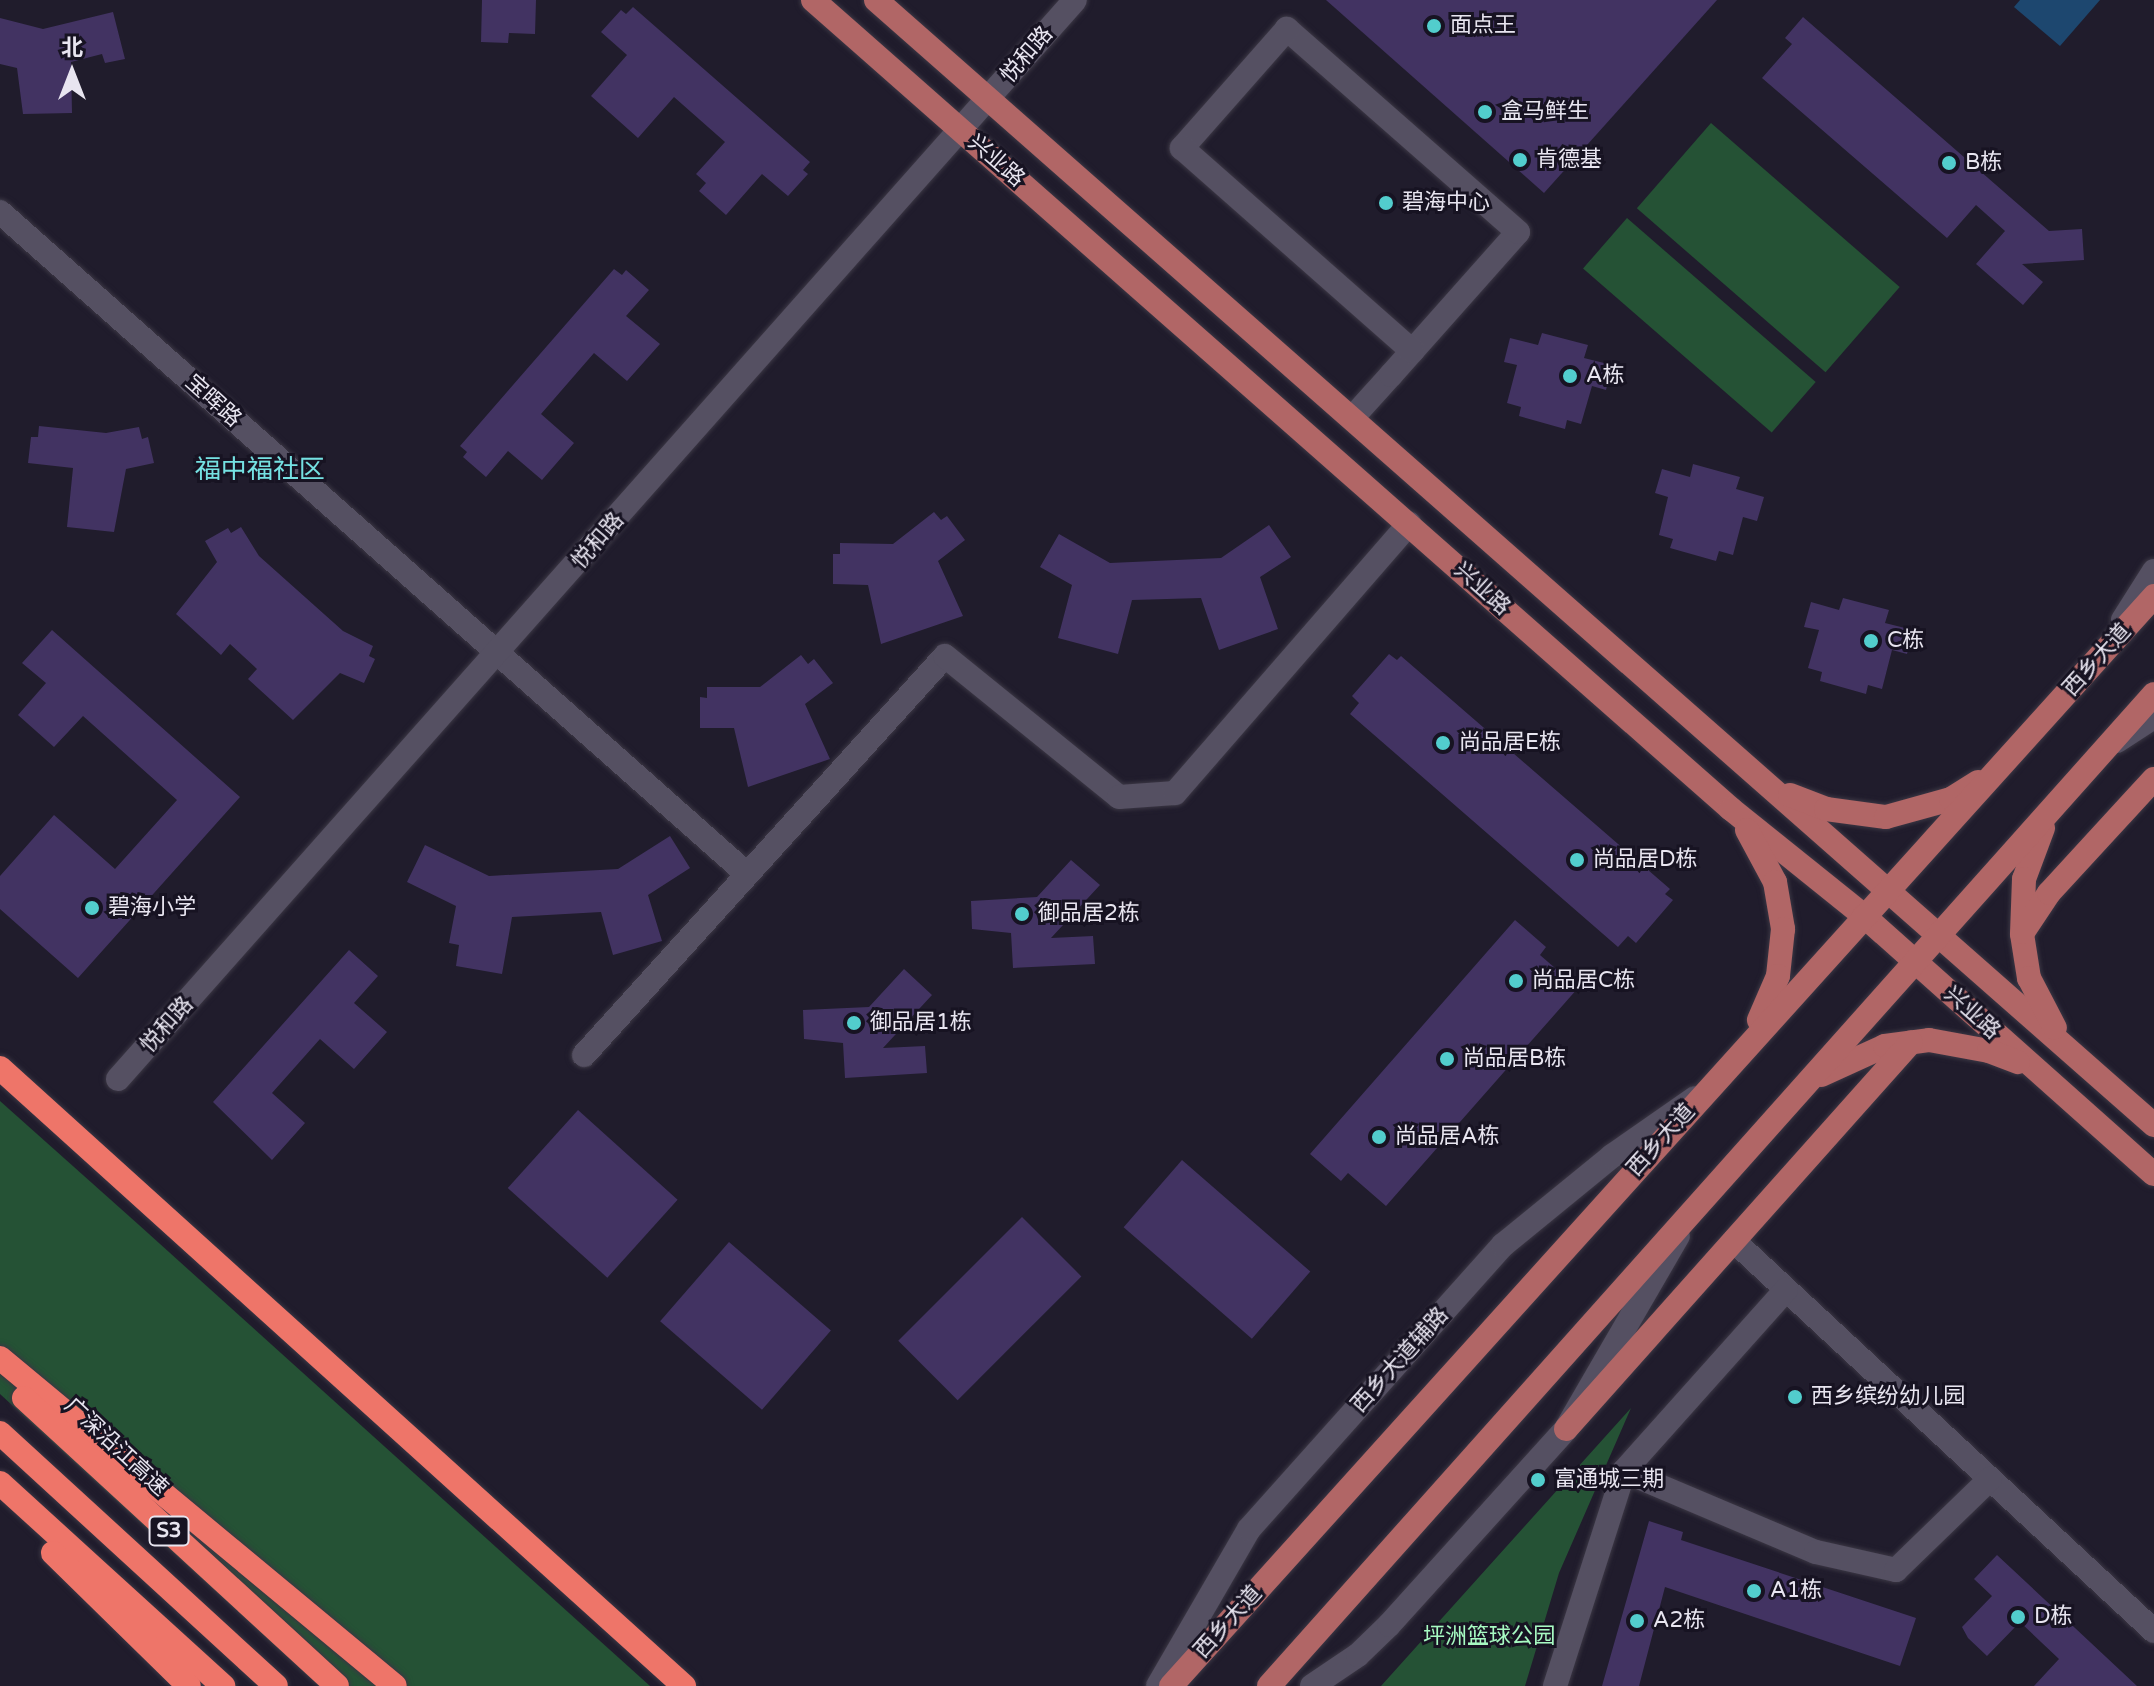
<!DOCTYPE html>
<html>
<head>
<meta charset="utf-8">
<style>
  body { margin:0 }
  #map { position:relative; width:2154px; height:1686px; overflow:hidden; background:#201c2c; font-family:"Varela Round","Noto Sans SC",sans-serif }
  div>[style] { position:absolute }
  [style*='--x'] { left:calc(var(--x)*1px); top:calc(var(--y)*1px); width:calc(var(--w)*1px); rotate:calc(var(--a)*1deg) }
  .green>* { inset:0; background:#255235; transform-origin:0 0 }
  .water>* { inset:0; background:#1d476f }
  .building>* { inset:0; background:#423362; transform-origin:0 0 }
  .roads { filter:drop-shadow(0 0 2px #3b3744) drop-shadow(0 0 2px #3b3744) }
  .minor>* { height:24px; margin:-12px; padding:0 12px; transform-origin:12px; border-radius:12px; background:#555062 }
  .major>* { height:24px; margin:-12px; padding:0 12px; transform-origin:12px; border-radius:12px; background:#b16666 }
  .highway>* { height:24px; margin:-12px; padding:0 12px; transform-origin:12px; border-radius:12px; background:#ee7569 }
  .dots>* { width:22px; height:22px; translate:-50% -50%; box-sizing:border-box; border:4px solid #171322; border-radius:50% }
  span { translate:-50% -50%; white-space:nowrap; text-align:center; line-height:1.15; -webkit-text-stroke:6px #171322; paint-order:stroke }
  .shield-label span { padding:2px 6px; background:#171322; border:2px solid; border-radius:6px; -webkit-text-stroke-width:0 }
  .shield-label { font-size:20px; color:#e8e5f0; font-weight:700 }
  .poi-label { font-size:22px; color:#e8e5f0 }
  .left { translate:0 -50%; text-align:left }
  .street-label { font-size:22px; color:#e8e5f0 }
  .park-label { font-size:22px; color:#a7fac2 }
  .quarter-label { font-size:26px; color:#75e1e2 }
  .north { position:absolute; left:32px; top:32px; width:80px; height:80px; -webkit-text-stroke:6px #171322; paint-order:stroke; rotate:0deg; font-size:22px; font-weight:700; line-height:32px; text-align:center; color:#e8e5f0 }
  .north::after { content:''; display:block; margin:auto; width:28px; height:36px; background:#e8e5f0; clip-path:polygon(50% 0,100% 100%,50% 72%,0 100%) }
</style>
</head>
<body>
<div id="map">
  <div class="green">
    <i style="left:1711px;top:123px;width:250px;height:113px;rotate:41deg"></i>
    <i style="left:1627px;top:218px;width:250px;height:67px;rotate:41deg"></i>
    <i style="clip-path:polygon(0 1101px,139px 1225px,650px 1686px,319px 1686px,0 1394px)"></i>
    <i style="clip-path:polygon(1631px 1408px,1559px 1573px,1525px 1686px,1381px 1686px)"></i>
  </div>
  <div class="water">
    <i style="clip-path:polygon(2020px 0,2100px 0,2060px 46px,2014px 7px)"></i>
  </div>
  <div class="building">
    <i style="clip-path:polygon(482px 0,536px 0,535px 34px,509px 33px,508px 43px,481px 42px)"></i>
    <i style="clip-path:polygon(1326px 0,1717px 0,1544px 193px)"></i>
    <i style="clip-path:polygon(633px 7px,810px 162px,803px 170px,808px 174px,788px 196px,762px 174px,726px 215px,699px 191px,706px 183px,696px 174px,725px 142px,674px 97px,638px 138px,591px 96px,627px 55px,601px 32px,621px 10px,626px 14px)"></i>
    <i style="clip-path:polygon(113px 12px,125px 59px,105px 63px,102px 54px,71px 62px,72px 113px,23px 114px,17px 68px,0 64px,0 18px,43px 29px)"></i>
    <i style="clip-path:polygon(1803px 17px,2049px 231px,2082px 229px,2084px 260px,2022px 264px,2043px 282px,2023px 305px,1976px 264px,2005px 231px,1976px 205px,1947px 238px,1762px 78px,1792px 44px,1785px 38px)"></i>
    <i style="clip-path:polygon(614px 269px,622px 275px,626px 270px,649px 290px,626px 316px,660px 344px,627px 381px,594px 353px,541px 414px,574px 443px,542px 480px,508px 451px,486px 477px,463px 457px,467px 452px,460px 446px)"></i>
    <i style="clip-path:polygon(1542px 333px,1588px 345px,1584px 358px,1612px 365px,1606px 390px,1592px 386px,1581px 424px,1567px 420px,1565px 429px,1519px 416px,1521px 407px,1507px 403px,1517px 365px,1504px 362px,1510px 338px,1538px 345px)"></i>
    <i style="clip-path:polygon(39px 426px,106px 433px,139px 427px,142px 439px,148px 437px,154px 463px,126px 469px,114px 532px,67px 527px,73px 468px,28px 463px,31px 437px,38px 437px)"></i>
    <i style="clip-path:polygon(1693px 464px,1740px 477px,1736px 489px,1764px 497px,1757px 521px,1743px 517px,1733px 555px,1719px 551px,1716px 561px,1670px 548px,1673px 539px,1659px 535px,1668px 497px,1655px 493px,1662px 469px,1690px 477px)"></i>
    <i style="clip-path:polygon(934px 512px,941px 520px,947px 516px,965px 540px,938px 561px,963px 616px,881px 644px,868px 585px,833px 584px,833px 554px,840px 554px,840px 543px,893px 544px)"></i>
    <i style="clip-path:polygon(1269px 525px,1291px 557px,1260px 577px,1278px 629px,1219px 650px,1201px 598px,1167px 599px,1132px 600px,1118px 654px,1058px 638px,1072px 585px,1040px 567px,1059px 534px,1110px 563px,1221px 558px)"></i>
    <i style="clip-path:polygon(241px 527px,259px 556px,343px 631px,373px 646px,369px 656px,375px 659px,364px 683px,340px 673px,293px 720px,248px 679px,257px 669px,230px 644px,221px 655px,176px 614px,217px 562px,205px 541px,228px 528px,231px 533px)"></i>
    <i style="clip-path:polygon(1843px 598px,1889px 610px,1885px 623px,1913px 630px,1907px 654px,1892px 650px,1882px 689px,1868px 685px,1866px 694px,1820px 681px,1822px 672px,1808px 668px,1819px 630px,1804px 627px,1811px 602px,1839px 610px)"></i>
    <i style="clip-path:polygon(52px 630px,240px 797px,78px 978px,0 909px,0 876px,54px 815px,115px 869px,177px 800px,83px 716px,54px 747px,18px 715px,46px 683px,22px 663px)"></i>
    <i style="clip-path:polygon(1389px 654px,1397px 660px,1401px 656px,1670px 889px,1665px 894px,1673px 900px,1636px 943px,1628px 936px,1618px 947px,1350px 714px,1359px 703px,1352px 696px)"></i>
    <i style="clip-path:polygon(801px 655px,808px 664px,814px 659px,833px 683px,805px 704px,830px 759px,748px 787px,734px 728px,700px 728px,700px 697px,707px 698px,707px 687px,760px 687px)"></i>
    <i style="clip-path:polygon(670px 836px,690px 868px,648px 895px,662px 941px,613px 955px,601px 912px,512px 917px,502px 974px,456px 966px,459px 945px,449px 943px,456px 906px,407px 882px,425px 845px,489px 876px,618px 869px)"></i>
    <i style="clip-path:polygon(1071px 860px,1100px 885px,1051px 938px,1093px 936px,1095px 964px,1013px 968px,1011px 933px,972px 929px,971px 901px,1037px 897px)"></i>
    <i style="clip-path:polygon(1515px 920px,1546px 947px,1540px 955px,1578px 988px,1386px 1206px,1348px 1173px,1341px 1181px,1310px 1154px)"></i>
    <i style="clip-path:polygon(349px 950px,378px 976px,354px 1003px,387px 1032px,354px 1069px,320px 1039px,272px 1093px,305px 1123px,272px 1160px,213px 1102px)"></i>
    <i style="clip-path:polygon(904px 969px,932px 995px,883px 1048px,925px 1046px,927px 1073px,845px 1078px,843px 1043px,804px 1039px,803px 1010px,869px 1007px)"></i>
    <i style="left:578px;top:1110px;width:134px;height:105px;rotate:42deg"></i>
    <i style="left:1182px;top:1160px;width:170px;height:89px;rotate:41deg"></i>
    <i style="left:1022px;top:1217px;width:84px;height:175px;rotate:45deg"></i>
    <i style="left:729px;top:1242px;width:135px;height:105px;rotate:41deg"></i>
    <i style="clip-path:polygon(1649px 1521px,1683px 1532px,1681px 1540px,1916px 1618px,1900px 1666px,1665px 1587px,1639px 1686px,1602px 1686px)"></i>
    <i style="clip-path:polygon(1997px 1555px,2137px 1686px,2034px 1686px,2059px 1659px,2020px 1622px,1987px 1656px,1968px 1638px,1962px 1627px,1992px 1596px,1974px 1579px)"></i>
  </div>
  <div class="roads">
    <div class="minor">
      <i style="--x:0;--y:212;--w:998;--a:41.55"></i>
      <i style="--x:1353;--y:417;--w:57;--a:-47.9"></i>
      <i style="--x:1391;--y:375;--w:191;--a:-48.4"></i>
      <i style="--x:1518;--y:232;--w:308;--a:-138.7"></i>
      <i style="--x:1287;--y:29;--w:159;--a:131.4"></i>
      <i style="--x:1182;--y:148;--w:307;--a:41.4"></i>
      <i style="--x:2123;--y:620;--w:58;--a:-57.7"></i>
      <i style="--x:2117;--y:741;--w:44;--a:-33"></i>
      <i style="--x:584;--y:1055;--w:538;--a:-47.86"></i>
      <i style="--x:945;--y:656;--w:224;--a:39"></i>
      <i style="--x:1119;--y:797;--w:56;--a:-4.1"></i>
      <i style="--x:1175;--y:793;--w:357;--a:-49"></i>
      <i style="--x:118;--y:1079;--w:1442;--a:-48.43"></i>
      <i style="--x:1734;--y:1241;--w:573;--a:42.88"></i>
      <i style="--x:1624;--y:1471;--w:208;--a:22.9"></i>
      <i style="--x:1816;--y:1552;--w:82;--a:12.7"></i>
      <i style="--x:1896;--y:1570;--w:131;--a:-44.1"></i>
      <i style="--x:1158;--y:1686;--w:181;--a:-59.9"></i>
      <i style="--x:1249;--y:1529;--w:381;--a:-48.2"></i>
      <i style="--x:1503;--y:1245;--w:141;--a:-39.2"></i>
      <i style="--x:1612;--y:1156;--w:101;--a:-34.9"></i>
      <i style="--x:1312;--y:1686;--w:55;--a:-34"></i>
      <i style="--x:1358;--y:1655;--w:43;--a:-44.1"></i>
      <i style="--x:1389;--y:1625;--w:264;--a:-47.9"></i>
      <i style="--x:1566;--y:1429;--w:223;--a:-59.9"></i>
      <i style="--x:1555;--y:1686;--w:226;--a:-72.2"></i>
      <i style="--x:1624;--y:1471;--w:243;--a:-48.2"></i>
    </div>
    <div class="major">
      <i style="--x:813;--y:0;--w:1224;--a:41.39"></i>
      <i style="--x:1731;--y:809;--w:171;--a:38.8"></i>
      <i style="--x:1864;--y:916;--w:388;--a:41.7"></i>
      <i style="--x:876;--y:0;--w:1703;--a:41.36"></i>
      <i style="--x:1790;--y:795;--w:39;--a:21"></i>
      <i style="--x:1826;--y:809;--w:61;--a:7.6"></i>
      <i style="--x:1886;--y:817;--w:67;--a:-15.5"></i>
      <i style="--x:1951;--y:799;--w:32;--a:-32"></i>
      <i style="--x:2043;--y:828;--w:54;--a:110.4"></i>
      <i style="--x:2024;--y:879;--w:55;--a:92.1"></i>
      <i style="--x:2022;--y:934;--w:45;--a:81"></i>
      <i style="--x:2029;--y:978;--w:56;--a:62.5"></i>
      <i style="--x:1747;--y:830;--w:59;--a:61.7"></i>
      <i style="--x:1775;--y:882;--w:48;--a:80.3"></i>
      <i style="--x:1783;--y:929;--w:47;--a:96.1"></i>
      <i style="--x:1778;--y:976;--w:48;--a:113.4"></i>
      <i style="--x:2023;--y:932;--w:47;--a:-56.3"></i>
      <i style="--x:2049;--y:893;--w:155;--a:-47.4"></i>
      <i style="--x:1821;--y:1075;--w:70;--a:-24.4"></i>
      <i style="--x:1885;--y:1046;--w:44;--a:-7.8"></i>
      <i style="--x:1929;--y:1040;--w:61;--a:10.4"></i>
      <i style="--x:1989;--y:1051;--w:31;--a:21"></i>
      <i style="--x:1566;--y:1429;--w:518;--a:-48.28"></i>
      <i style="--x:1171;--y:1686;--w:1468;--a:-47.95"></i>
      <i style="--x:1269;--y:1686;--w:1329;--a:-48.26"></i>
    </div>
    <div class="highway">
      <i style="--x:0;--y:1068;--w:922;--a:42.1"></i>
      <i style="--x:0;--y:1358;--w:513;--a:39.71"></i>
      <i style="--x:24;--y:1398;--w:425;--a:42.6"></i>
      <i style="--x:0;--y:1433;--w:374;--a:42.5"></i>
      <i style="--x:0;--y:1483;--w:302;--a:42.3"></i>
      <i style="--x:53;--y:1553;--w:190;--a:44.4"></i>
    </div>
  </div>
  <div class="dots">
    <i style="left:1434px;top:26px;background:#52cdcd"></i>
    <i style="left:1485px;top:112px;background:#52cdcd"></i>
    <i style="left:1520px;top:160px;background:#52cdcd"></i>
    <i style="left:1949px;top:163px;background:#52cdcd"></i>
    <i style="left:1386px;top:203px;background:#52cdcd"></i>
    <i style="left:1570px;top:376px;background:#52cdcd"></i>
    <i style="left:1871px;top:641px;background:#52cdcd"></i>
    <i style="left:1443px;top:743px;background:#52cdcd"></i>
    <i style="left:1577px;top:860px;background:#52cdcd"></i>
    <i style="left:92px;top:908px;background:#52cdcd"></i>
    <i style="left:1022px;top:914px;background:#52cdcd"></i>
    <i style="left:1516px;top:981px;background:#52cdcd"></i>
    <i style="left:854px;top:1023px;background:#52cdcd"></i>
    <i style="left:1447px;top:1059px;background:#52cdcd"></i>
    <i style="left:1379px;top:1137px;background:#52cdcd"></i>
    <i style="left:1795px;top:1397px;background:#52cdcd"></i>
    <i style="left:1538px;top:1480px;background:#52cdcd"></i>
    <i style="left:1754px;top:1591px;background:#52cdcd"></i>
    <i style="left:2018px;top:1617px;background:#52cdcd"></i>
    <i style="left:1637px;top:1621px;background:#52cdcd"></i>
  </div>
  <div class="shield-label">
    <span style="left:169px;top:1531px">S3</span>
  </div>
  <div class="poi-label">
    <span class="left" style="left:1450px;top:26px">面点王</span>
    <span class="left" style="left:1501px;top:112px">盒马鲜生</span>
    <span class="left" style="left:1536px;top:160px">肯德基</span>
    <span class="left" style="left:1965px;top:163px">B栋</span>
    <span class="left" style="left:1402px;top:203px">碧海中心</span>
    <span class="left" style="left:1586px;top:376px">A栋</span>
    <span class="left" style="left:1887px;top:641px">C栋</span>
    <span class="left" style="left:1459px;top:743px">尚品居E栋</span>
    <span class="left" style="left:1593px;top:860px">尚品居D栋</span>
    <span class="left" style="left:108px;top:908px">碧海小学</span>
    <span class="left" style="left:1038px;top:914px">御品居2栋</span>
    <span class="left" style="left:1532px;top:981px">尚品居C栋</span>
    <span class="left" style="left:870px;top:1023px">御品居1栋</span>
    <span class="left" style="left:1463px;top:1059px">尚品居B栋</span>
    <span class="left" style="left:1395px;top:1137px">尚品居A栋</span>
    <span class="left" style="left:1811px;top:1397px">西乡缤纷幼儿园</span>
    <span class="left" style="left:1554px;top:1480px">富通城三期</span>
    <span class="left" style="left:1770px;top:1591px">A1栋</span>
    <span class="left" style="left:2034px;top:1617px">D栋</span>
    <span class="left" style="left:1653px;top:1621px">A2栋</span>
  </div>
  <div class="street-label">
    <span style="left:1027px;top:55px;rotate:-49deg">悦和路</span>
    <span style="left:996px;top:161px;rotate:41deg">兴业路</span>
    <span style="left:213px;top:401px;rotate:42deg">宝晖路</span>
    <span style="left:598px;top:541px;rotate:-49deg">悦和路</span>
    <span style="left:1482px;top:589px;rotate:42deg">兴业路</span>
    <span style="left:2097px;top:660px;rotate:-48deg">西乡大道</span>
    <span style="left:1972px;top:1013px;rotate:42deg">兴业路</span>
    <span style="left:167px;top:1025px;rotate:-48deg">悦和路</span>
    <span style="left:1661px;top:1140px;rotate:-48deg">西乡大道</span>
    <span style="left:1400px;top:1360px;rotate:-48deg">西乡大道辅路</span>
    <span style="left:116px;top:1447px;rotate:43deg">广深沿江高速</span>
    <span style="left:1228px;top:1622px;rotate:-48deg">西乡大道</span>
  </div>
  <div class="park-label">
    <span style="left:1489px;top:1637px">坪洲篮球公园</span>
  </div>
  <div class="quarter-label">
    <span style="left:260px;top:470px">福中福社区</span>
  </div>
  <div class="north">北</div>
</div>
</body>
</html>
